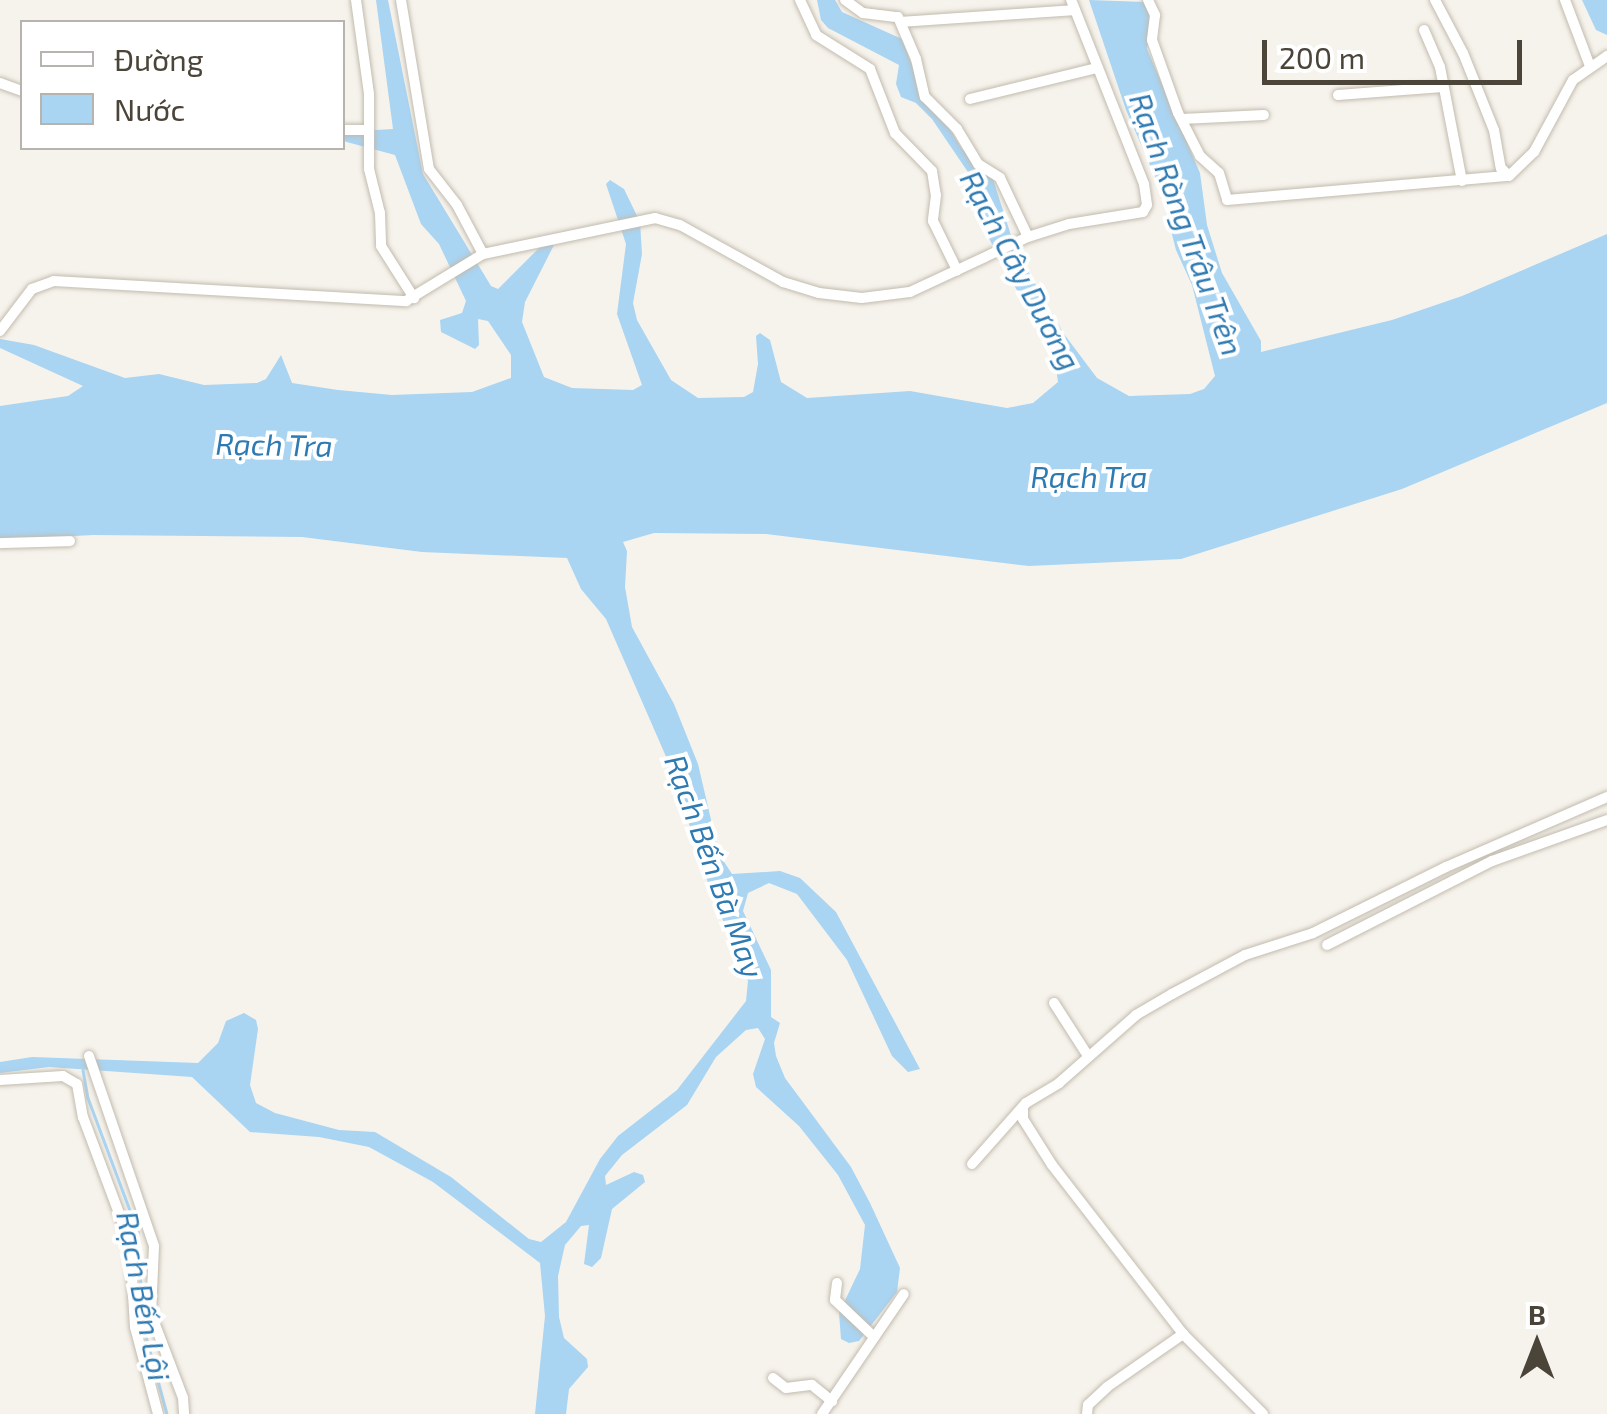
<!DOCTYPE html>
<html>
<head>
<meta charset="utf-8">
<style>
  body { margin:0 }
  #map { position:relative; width:1607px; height:1414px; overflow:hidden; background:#f6f3ec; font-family:"Exo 2",sans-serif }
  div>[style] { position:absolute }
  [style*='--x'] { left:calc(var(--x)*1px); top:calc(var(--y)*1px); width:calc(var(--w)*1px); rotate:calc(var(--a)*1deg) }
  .water>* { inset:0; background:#a9d4f2 }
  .stream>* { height:2.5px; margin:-1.25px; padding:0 1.25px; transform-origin:1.25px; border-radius:1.25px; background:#a9d4f2 }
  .roads { filter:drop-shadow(0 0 2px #c2bbae) drop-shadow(0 0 2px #c2bbae) }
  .minor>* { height:10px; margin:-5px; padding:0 5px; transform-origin:5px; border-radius:5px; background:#fff }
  span { translate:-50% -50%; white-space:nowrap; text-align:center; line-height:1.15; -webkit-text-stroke:8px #fff; paint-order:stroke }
  .water-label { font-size:30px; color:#2e7ab2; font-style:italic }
  .legend { position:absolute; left:20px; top:20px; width:325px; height:130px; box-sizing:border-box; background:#fff; border:2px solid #b7b4b0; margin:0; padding:12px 18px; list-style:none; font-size:30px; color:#4b4439 }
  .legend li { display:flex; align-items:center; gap:20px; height:50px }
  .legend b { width:50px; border:2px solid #b7b4b0 }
  .north { position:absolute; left:1487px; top:1294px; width:100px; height:100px; -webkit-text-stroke:8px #fff; paint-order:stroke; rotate:0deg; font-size:28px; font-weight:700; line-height:40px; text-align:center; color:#4b4439 }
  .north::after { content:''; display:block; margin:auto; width:35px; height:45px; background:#4b4439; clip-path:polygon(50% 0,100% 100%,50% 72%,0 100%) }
  .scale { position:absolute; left:1262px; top:40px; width:260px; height:45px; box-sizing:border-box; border:5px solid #4b4439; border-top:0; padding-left:12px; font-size:30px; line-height:35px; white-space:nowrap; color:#4b4439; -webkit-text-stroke:8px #fff; paint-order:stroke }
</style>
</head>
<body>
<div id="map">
  <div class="water">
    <i style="clip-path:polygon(376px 0,388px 0,423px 174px,491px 286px,498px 289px,539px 248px,547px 242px,554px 245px,525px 302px,522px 322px,544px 377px,572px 388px,633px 390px,642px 385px,617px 314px,626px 244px,606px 184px,610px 180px,624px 189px,640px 222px,642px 254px,633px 303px,637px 320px,671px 380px,698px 398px,744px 397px,753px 392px,758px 364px,756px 336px,760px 333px,770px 340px,781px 382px,807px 398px,910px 391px,1007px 408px,1033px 403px,1058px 382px,1055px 361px,985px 231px,974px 181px,932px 119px,916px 103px,901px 97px,896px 84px,899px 65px,828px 28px,821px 20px,817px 0,835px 0,842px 12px,902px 39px,915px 73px,962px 149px,993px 179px,1015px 248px,1064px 334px,1097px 378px,1129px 396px,1190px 394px,1204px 389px,1215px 376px,1192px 285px,1176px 250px,1160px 188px,1126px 110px,1089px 0,1145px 2px,1150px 17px,1147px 49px,1200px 173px,1207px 225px,1222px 273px,1261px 341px,1261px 352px,1392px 320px,1462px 296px,1607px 234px,1607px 403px,1402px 489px,1181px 559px,1029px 566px,766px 534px,654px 533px,623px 542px,627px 551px,625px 587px,632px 627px,674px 704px,698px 764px,719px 854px,732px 874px,780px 871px,800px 878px,836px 912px,920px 1069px,908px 1072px,892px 1056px,847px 960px,797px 894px,769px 883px,748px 893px,743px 911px,771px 970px,771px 1017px,780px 1023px,774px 1043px,776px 1056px,785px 1078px,851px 1167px,870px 1203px,900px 1268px,897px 1292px,859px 1341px,849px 1343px,841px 1339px,839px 1313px,860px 1269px,865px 1225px,838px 1175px,799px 1126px,756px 1087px,753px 1074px,765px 1039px,758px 1028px,746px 1030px,716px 1057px,687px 1105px,622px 1155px,605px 1176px,606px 1185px,634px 1172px,643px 1175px,645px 1182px,612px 1209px,601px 1258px,592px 1267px,584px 1264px,589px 1225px,581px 1226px,565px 1245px,558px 1276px,559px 1317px,564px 1338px,587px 1359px,588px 1367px,569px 1389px,566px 1414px,535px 1414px,545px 1316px,540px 1263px,433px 1182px,369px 1147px,319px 1137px,250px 1132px,192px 1077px,49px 1067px,0 1073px,0 1062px,32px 1057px,198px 1063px,218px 1043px,226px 1021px,244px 1013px,256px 1020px,258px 1029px,250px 1085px,256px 1103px,275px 1113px,339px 1130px,375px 1132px,451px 1177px,529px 1239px,541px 1242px,566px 1222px,600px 1159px,618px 1136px,677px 1090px,746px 1001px,748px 981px,710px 889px,671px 768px,606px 619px,581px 589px,567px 558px,422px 552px,302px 537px,93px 535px,0 540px,0 406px,68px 396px,83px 386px,0 348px,0 339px,34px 345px,125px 378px,159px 374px,204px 385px,257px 383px,266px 379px,281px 355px,292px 383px,338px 390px,392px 395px,472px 392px,511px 378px,511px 355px,488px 321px,478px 319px,479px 345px,475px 349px,441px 332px,440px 320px,462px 313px,466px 301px,439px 244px,421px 224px,395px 155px,343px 141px,343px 132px,393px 129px)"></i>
    <i style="clip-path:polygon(1582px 0,1607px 0,1607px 35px,1596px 30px)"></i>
  </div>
  <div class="stream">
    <i style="--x:83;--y:1070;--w:28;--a:80"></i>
    <i style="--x:88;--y:1098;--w:143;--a:69.5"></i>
    <i style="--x:138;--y:1232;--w:93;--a:86.9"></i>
    <i style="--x:143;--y:1325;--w:92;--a:74.9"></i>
  </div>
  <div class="roads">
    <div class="minor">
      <i style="--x:356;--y:0;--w:95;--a:82.1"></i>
      <i style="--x:369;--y:94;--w:75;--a:90"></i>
      <i style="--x:369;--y:169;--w:45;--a:76"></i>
      <i style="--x:380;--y:213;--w:33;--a:88"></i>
      <i style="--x:381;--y:246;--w:62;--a:57.6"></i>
      <i style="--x:401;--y:0;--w:171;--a:80.6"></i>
      <i style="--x:429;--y:169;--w:46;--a:52.1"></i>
      <i style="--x:457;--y:205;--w:55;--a:62"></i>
      <i style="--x:800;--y:0;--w:38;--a:65"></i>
      <i style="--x:816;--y:35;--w:64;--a:32.2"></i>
      <i style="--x:870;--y:69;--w:69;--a:68.7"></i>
      <i style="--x:895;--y:133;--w:53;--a:45.8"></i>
      <i style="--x:932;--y:171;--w:24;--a:81"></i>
      <i style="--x:936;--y:195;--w:26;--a:97"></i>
      <i style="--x:933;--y:221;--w:55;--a:63.9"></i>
      <i style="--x:845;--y:0;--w:22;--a:36"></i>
      <i style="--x:863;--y:13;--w:35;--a:7"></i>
      <i style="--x:898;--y:17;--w:46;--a:66.8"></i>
      <i style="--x:916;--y:59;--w:39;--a:77"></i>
      <i style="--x:925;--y:97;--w:45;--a:45"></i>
      <i style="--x:957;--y:129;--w:41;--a:59"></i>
      <i style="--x:978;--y:164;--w:26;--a:32"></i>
      <i style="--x:1000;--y:178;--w:65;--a:64.6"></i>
      <i style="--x:1148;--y:0;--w:17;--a:65"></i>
      <i style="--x:1155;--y:15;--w:25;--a:97"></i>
      <i style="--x:1152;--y:40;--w:77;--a:70.4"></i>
      <i style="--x:1178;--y:113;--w:48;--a:62.9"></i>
      <i style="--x:1200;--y:156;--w:25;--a:42"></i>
      <i style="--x:1219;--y:173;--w:28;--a:73"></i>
      <i style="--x:1227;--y:200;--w:283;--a:-4.9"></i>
      <i style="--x:1509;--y:176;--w:35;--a:-44"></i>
      <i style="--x:1534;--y:152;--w:82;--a:-61.6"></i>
      <i style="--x:1573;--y:80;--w:42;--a:-35.2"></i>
      <i style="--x:1435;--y:0;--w:60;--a:62.2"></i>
      <i style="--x:1463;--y:53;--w:83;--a:68.1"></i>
      <i style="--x:1494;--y:130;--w:39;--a:80"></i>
      <i style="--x:1501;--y:168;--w:11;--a:45"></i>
      <i style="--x:1565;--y:0;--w:71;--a:69.3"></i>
      <i style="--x:901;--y:22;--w:174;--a:-3.9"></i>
      <i style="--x:1424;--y:30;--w:40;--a:66.6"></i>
      <i style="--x:1440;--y:67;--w:116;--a:79.1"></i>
      <i style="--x:0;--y:83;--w:23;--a:20"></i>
      <i style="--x:1338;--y:95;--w:105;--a:-4.4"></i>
      <i style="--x:970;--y:99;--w:131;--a:-13.7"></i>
      <i style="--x:1182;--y:119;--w:82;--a:-2.8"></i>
      <i style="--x:342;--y:130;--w:27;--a:0"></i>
      <i style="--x:0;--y:331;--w:53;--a:-52.7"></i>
      <i style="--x:32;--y:289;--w:23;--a:-20"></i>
      <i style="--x:54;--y:281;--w:353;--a:3.3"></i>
      <i style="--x:406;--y:301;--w:90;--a:-31.4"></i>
      <i style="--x:483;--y:254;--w:176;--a:-11.8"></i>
      <i style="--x:655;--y:218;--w:26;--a:16"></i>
      <i style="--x:680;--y:225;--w:118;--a:29"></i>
      <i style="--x:783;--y:282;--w:38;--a:17"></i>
      <i style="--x:819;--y:293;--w:43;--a:6.6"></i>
      <i style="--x:862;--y:298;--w:48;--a:-7.1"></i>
      <i style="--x:910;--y:292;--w:130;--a:-25"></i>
      <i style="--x:1028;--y:237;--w:43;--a:-17.6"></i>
      <i style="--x:1069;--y:224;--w:75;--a:-9.2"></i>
      <i style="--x:1143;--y:212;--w:8;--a:-60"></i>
      <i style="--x:1147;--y:205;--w:21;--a:-98"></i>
      <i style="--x:1144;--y:184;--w:198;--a:-111.6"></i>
      <i style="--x:0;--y:543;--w:70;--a:-1.6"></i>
      <i style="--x:1327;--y:945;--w:185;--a:-27"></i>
      <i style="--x:1492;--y:861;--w:122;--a:-19.6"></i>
      <i style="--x:1054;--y:1003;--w:63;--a:57.3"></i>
      <i style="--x:89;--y:1056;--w:201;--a:71.1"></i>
      <i style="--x:154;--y:1246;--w:68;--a:92.5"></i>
      <i style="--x:151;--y:1314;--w:90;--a:69.1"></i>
      <i style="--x:183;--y:1398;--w:16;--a:86"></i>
      <i style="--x:0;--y:1080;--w:63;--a:-3.6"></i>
      <i style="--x:63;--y:1076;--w:16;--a:30"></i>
      <i style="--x:77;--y:1084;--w:34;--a:80"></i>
      <i style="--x:83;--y:1117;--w:134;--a:69.5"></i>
      <i style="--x:130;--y:1243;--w:84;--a:86.6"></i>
      <i style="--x:135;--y:1327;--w:90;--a:75.2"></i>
      <i style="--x:1023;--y:1110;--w:9;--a:90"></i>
      <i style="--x:1023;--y:1119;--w:54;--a:57.8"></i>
      <i style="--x:1052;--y:1165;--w:214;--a:52.2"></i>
      <i style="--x:1183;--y:1334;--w:113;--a:45"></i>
      <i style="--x:972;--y:1164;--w:81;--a:-48.5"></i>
      <i style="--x:1026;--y:1103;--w:39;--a:-31"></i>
      <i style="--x:1059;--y:1083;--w:103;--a:-41.4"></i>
      <i style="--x:1136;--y:1015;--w:42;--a:-30.3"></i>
      <i style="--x:1172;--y:994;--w:83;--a:-28.1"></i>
      <i style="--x:1245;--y:955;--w:71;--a:-17.9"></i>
      <i style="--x:1313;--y:933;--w:148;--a:-26.4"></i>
      <i style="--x:1446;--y:867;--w:176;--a:-23.5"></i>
      <i style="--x:837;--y:1283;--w:17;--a:97"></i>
      <i style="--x:835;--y:1300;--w:54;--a:43.5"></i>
      <i style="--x:773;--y:1378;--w:16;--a:38"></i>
      <i style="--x:786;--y:1388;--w:26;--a:-7"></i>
      <i style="--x:812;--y:1385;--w:26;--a:39"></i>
      <i style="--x:822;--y:1414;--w:145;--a:-55.7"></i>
      <i style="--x:1087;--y:1414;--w:9;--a:-84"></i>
      <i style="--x:1088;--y:1405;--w:26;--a:-43"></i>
      <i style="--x:1107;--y:1387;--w:93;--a:-34.9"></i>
    </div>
  </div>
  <div class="water-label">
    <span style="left:1187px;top:224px;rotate:70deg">Rạch Ròng Trâu Trên</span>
    <span style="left:1021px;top:270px;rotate:62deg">Rạch Cây Dương</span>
    <span style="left:274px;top:444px;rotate:1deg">Rạch Tra</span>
    <span style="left:1089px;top:476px">Rạch Tra</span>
    <span style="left:715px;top:866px;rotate:70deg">Rạch Bến Bà May</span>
    <span style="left:144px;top:1296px;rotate:79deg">Rạch Bến Lội</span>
  </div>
  <ul class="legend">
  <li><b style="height:12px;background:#fff"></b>Đường</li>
  <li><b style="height:28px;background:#a9d4f2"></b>Nước</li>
  </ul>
  <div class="north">B</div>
  <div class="scale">200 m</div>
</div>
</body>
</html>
